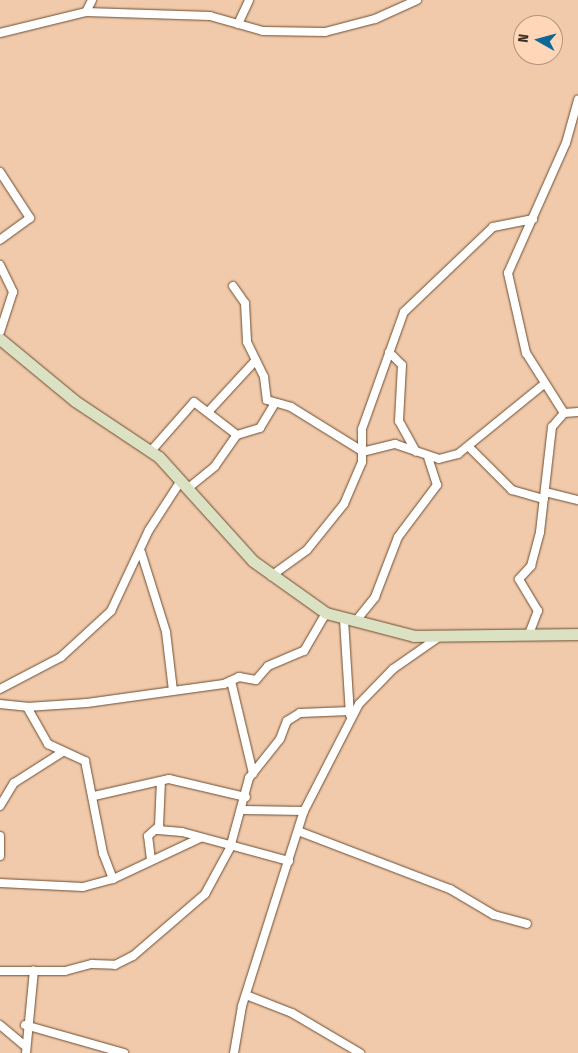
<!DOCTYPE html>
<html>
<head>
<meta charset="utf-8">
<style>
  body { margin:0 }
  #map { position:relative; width:578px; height:1053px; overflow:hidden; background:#f1caab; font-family:"Fira Sans Condensed",sans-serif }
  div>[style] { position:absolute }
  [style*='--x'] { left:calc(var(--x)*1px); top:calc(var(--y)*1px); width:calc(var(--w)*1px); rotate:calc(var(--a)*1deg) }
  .roads { filter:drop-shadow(0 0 1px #6e4d31) drop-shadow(0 0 1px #6e4d31) }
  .street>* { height:8px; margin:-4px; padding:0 4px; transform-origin:4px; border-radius:4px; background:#fff }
  .secondary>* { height:11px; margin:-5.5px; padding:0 5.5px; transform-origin:5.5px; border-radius:5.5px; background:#dbe1c3 }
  span { translate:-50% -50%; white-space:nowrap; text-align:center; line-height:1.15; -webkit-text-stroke:5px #ffd7b8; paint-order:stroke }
  .north { position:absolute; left:513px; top:15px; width:50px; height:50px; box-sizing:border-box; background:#ffd7b8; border:1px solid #b3947d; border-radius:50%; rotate:277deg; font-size:14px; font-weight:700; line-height:20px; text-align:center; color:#403024 }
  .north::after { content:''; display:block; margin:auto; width:18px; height:22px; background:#0c6898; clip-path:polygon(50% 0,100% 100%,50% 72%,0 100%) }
</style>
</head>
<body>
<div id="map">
  <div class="roads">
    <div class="street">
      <i style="--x:86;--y:12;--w:13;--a:-63"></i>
      <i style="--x:238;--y:24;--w:26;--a:-65"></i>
      <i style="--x:0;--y:33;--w:89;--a:-13.7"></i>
      <i style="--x:86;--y:12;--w:124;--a:1.8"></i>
      <i style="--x:210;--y:16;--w:55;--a:15.8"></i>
      <i style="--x:263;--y:31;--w:62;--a:0.9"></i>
      <i style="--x:325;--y:32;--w:52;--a:-14.6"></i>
      <i style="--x:375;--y:19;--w:46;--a:-24.3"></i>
      <i style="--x:0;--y:172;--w:55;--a:56.9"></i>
      <i style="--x:30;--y:218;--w:37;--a:144"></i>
      <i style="--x:0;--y:265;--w:30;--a:64"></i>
      <i style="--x:13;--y:292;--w:42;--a:108"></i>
      <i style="--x:233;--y:286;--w:21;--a:55"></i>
      <i style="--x:245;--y:303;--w:39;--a:87"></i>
      <i style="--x:247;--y:342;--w:39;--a:64"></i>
      <i style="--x:264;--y:377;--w:23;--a:83"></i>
      <i style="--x:267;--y:400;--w:25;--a:16"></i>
      <i style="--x:291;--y:407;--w:84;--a:31.8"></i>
      <i style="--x:389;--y:352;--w:18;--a:45"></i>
      <i style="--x:402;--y:365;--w:56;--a:93.1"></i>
      <i style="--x:399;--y:421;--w:35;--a:61"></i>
      <i style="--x:209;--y:411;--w:69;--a:-47.3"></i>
      <i style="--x:564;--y:413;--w:71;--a:-122.3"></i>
      <i style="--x:526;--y:353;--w:82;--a:-102.7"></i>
      <i style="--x:508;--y:273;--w:142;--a:-66"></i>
      <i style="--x:566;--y:143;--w:45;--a:-74.4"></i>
      <i style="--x:469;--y:447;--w:61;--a:45"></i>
      <i style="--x:512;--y:490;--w:33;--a:16"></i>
      <i style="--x:151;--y:451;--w:65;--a:-48.7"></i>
      <i style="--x:194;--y:402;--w:54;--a:37.5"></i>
      <i style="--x:362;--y:452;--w:34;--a:-14"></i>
      <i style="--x:395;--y:444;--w:46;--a:18.8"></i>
      <i style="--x:439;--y:459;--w:20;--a:-15"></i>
      <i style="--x:458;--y:454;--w:109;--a:-39.1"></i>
      <i style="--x:187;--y:489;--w:36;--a:-39"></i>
      <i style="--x:215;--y:466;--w:38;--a:-55"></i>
      <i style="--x:237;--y:435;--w:24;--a:-17"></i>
      <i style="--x:260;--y:428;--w:29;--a:-59"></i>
      <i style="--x:545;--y:492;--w:34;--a:14"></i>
      <i style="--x:141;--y:552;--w:84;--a:72.6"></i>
      <i style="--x:166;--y:632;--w:59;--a:83.2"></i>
      <i style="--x:271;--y:576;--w:44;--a:-35.8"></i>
      <i style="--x:307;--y:550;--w:59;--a:-51.2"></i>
      <i style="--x:344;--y:504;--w:46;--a:-66.8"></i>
      <i style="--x:362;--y:462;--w:33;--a:-90"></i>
      <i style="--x:362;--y:429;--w:124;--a:-70.3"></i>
      <i style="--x:404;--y:312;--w:123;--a:-43.7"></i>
      <i style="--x:493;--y:227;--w:41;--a:-11.3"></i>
      <i style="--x:344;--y:620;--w:95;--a:86.4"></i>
      <i style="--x:355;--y:622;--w:32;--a:-51"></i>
      <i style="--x:375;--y:597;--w:64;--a:-69"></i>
      <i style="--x:398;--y:537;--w:65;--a:-53.1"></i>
      <i style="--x:437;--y:485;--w:28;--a:-108"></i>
      <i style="--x:529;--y:634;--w:25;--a:-69"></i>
      <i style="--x:538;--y:611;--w:37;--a:-121"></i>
      <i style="--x:519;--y:579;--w:18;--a:-47"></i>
      <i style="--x:531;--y:566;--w:35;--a:-75"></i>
      <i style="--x:540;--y:532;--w:106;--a:-83.5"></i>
      <i style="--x:552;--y:427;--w:18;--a:-49"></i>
      <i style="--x:564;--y:413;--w:14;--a:-4"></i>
      <i style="--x:231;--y:681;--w:95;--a:76.6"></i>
      <i style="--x:0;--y:689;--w:69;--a:-27.7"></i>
      <i style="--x:61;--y:657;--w:68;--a:-42.6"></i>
      <i style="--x:111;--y:611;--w:89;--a:-64.9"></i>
      <i style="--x:149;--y:530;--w:57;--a:-57.1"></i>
      <i style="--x:0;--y:704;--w:27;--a:6"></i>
      <i style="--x:27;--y:707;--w:43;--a:60.4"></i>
      <i style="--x:48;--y:744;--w:41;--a:24.7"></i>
      <i style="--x:85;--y:761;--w:94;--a:78.9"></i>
      <i style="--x:103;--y:853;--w:28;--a:69"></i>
      <i style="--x:27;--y:707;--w:60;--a:-3.8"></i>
      <i style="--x:87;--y:703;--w:138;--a:-7.9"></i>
      <i style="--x:224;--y:684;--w:17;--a:-25"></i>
      <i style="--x:239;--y:677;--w:17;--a:10"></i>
      <i style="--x:256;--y:680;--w:18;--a:-49"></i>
      <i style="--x:268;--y:666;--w:39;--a:-23"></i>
      <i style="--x:304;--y:651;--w:44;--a:-59.9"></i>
      <i style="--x:94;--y:796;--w:77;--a:-12.8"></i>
      <i style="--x:169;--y:779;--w:79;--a:13.2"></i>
      <i style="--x:0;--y:806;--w:27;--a:-59"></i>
      <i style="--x:14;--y:783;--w:56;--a:-32.6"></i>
      <i style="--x:243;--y:810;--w:61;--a:0.9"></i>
      <i style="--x:158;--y:830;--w:24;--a:5"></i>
      <i style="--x:182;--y:832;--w:111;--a:15.2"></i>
      <i style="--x:298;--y:831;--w:163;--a:20.9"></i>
      <i style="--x:450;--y:889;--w:51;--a:30.6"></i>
      <i style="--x:494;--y:915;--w:34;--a:15"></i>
      <i style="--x:0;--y:836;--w:20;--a:90"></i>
      <i style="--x:151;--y:860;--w:24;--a:-97"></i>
      <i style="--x:148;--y:836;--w:15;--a:-42"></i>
      <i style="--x:159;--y:826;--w:45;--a:-87.5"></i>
      <i style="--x:0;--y:883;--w:83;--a:2.8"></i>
      <i style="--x:83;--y:887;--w:31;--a:-15"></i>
      <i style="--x:113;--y:879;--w:96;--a:-25.2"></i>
      <i style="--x:0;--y:971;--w:65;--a:0"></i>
      <i style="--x:65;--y:971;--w:28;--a:-15"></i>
      <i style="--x:92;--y:964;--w:23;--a:2"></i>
      <i style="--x:115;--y:965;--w:20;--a:-27"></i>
      <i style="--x:133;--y:956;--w:95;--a:-40.7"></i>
      <i style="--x:205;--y:894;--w:52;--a:-61.5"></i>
      <i style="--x:230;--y:848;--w:73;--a:-74.8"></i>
      <i style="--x:249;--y:778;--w:50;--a:-51.5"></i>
      <i style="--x:280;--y:739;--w:19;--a:-69"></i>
      <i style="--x:287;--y:721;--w:15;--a:-32"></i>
      <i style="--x:300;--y:713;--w:50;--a:-2.3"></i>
      <i style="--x:246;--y:995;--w:49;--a:21.4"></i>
      <i style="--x:292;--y:1013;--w:79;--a:30.5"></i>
      <i style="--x:0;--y:1025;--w:31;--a:40"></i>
      <i style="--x:25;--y:1025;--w:103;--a:15.8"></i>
      <i style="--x:26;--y:1053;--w:83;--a:-84.5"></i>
      <i style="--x:234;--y:1053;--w:48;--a:-80.3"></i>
      <i style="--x:242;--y:1006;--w:205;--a:-72.4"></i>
      <i style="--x:304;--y:811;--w:120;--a:-62.8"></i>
      <i style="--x:359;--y:704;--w:49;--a:-45.8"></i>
      <i style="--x:393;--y:669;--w:56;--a:-34.8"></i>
    </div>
    <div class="secondary">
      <i style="--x:0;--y:339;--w:97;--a:39.6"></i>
      <i style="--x:75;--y:401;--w:101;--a:33.7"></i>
      <i style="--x:159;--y:457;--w:140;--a:47.9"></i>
      <i style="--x:253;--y:561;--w:90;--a:35.5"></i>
      <i style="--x:326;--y:613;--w:91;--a:14.6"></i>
      <i style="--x:414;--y:636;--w:164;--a:-0.7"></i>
    </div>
  </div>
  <div class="north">N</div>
</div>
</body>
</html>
